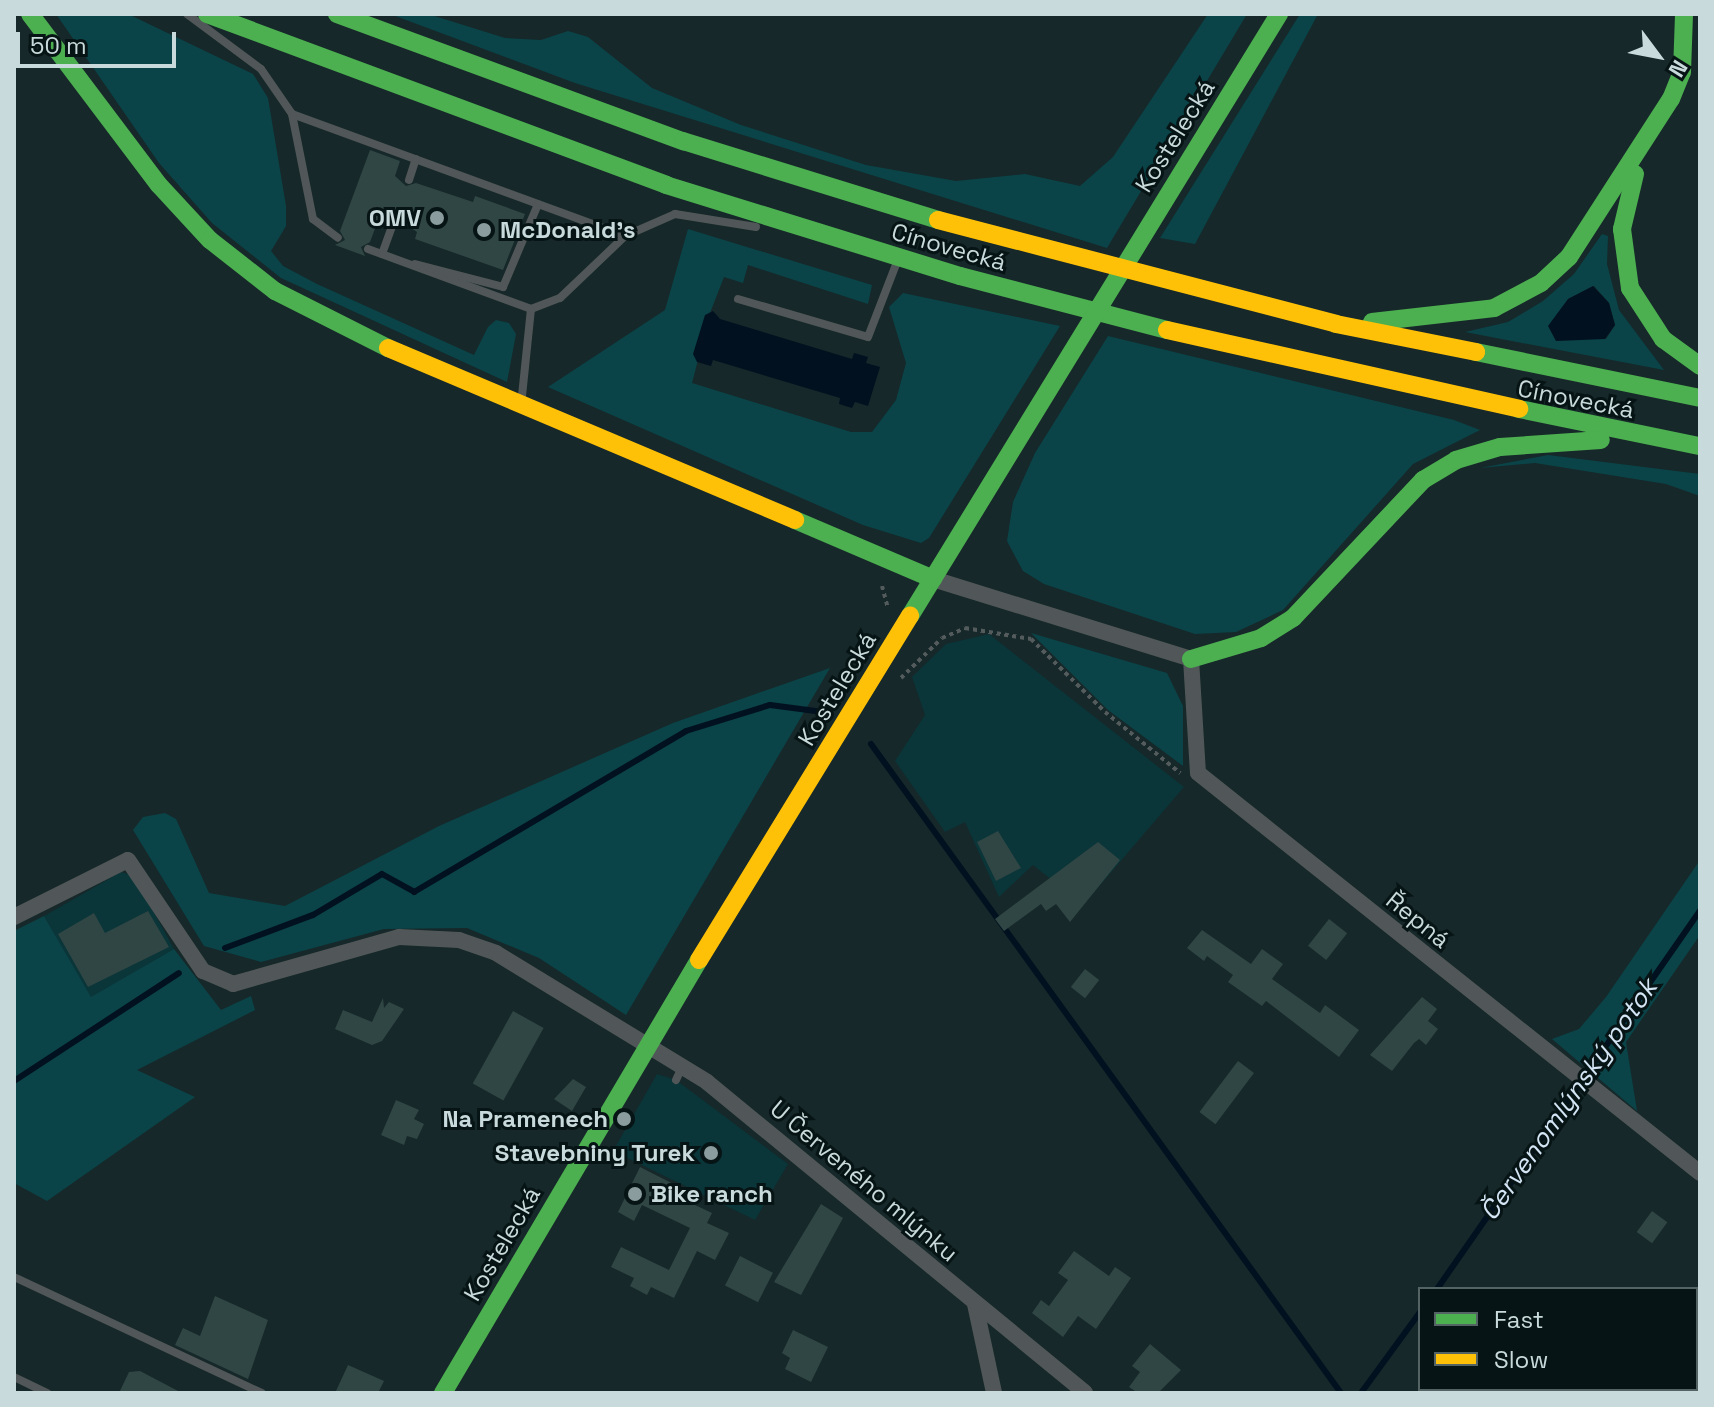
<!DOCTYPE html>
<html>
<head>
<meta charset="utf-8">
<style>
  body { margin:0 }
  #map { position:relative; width:1714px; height:1407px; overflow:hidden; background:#162829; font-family:"Space Grotesk",sans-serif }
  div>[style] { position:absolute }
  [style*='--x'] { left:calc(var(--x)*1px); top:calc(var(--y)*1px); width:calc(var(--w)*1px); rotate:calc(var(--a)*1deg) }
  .built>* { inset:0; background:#0a3539 }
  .green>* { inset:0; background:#0a4448 }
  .water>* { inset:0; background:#021120 }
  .stream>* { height:6px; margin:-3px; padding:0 3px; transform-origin:3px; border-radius:3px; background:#021120 }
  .building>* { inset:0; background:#304644; transform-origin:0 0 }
  .path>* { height:4px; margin-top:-2px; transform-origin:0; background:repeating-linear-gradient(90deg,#535b5d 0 4px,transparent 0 8px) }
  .lane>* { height:8px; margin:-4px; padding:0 4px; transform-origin:4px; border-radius:4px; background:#515758 }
  .street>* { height:16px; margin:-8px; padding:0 8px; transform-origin:8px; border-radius:8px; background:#515758 }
  .fast>* { height:18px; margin:-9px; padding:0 9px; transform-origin:9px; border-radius:9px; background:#4caf50 }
  .slow>* { height:18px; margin:-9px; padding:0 9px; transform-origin:9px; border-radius:9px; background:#ffc107 }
  .dots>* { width:22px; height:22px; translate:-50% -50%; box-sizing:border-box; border:4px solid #071415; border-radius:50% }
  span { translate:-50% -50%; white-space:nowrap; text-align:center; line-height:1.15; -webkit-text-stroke:6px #071415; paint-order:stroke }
  .street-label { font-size:24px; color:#c8dadb }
  .poi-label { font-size:24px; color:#c8dadb; font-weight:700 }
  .right { translate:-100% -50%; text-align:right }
  .left { translate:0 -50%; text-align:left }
  .water-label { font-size:26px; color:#d4e6f5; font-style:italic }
  .frame { position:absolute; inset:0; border:16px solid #c8dadb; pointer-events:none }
  .legend { position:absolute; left:1418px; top:1287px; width:280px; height:104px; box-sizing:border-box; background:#071415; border:2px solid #546364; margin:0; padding:10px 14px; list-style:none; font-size:24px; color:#c8dadb }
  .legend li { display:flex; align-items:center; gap:16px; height:40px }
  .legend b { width:40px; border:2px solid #546364 }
  .north { position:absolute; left:1618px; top:16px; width:80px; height:80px; -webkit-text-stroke:6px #071415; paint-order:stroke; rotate:122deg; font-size:22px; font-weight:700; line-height:32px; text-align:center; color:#c8dadb }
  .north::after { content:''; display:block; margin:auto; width:28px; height:36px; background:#c8dadb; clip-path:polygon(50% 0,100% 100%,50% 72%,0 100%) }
  .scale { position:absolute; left:16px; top:32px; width:160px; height:36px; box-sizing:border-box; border:4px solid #c8dadb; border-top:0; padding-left:10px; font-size:24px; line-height:28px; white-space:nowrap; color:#c8dadb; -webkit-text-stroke:6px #071415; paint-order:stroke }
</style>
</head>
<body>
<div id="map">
  <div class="built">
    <i style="clip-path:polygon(989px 634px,1184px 787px,1083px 905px,1033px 865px,999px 897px,965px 822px,945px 832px,895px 761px,925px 715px,912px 677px,946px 644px)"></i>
    <i style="clip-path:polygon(121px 872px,134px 876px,174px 949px,91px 998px,44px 916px)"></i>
    <i style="clip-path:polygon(657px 1074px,676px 1080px,788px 1164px,755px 1220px,613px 1151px)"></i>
  </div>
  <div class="green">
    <i style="clip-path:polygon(56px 14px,128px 14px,253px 74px,268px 98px,286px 206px,286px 226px,271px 251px,283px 266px,317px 284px,474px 355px,488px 327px,496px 320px,509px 323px,516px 334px,507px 382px,281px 278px,212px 223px,159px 163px)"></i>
    <i style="clip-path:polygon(390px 14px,428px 14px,505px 38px,541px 40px,568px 31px,588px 37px,652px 88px,741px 125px,866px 165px,956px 181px,1025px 174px,1080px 186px,1113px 157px,1208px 14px,1247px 14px,1107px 248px,575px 83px)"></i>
    <i style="clip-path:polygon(1300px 14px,1318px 14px,1195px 244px,1160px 238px)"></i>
    <i style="clip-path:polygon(688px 229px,872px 285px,868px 304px,748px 265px,743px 283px,724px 277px,694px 354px,699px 356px,692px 383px,851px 432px,872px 432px,896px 400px,906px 363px,889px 307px,903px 293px,1060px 326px,929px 538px,921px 543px,863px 525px,548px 387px,665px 310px)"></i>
    <i style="clip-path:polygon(evenodd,1602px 234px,1608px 236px,1607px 264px,1619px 310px,1664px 370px,1465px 332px,1508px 322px,1543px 301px,1574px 274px,1602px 234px,1594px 286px,1609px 303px,1615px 325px,1606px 339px,1568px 299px,1594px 286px)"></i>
    <i style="clip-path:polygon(1108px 336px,1454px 420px,1480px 430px,1413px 464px,1283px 610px,1236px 632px,1195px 634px,1044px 584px,1023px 571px,1007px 541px,1013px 502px,1035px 453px)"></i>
    <i style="clip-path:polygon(1548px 455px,1700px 474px,1700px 496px,1666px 484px,1535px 463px,1480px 468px)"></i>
    <i style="clip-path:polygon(1031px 633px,1167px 673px,1183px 706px,1183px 766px,1108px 710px)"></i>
    <i style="clip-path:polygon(830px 668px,626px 1015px,539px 958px,467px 928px,384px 929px,261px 962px,204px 946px,133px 830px,143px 817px,165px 813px,176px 819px,209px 893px,285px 906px,439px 826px,673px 723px)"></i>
    <i style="clip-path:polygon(1700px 860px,1700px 935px,1626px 1042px,1637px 1111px,1552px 1039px,1579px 1029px,1606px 997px)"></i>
    <i style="clip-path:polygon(44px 916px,91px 997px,174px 949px,221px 1010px,251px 996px,255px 1010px,137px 1070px,195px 1097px,47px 1201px,14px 1183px,14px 931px)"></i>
  </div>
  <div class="water">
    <i style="clip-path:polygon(1593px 286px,1609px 303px,1615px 325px,1605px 339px,1556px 341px,1548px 326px,1568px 299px)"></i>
    <i style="clip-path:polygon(713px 311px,720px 319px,852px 359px,854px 353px,868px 357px,866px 363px,880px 367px,868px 406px,855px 402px,852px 408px,839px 404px,840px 398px,713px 360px,711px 366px,697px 362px,693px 354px,705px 315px)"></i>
  </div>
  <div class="stream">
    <i style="--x:871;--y:744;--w:801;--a:54.09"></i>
    <i style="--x:225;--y:948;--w:94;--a:-20.6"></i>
    <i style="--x:313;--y:915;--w:80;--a:-30.7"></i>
    <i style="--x:382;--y:874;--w:37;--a:29"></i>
    <i style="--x:414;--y:892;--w:316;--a:-30.6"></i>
    <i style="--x:686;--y:731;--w:88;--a:-17.2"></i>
    <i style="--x:770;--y:705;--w:46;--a:7.4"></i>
    <i style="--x:14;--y:1081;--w:197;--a:-33.2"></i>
    <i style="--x:1437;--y:1289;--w:461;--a:-55.2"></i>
    <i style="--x:1361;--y:1393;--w:100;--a:-53.9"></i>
  </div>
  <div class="building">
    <i style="clip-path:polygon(370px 150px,400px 161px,395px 176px,406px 186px,416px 183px,473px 202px,475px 196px,525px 214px,503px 270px,415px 239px,417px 232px,395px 217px,379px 218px,370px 242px,361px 247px,365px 256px,335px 245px,345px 240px,340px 231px)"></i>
    <i style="clip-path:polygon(998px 831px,1021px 868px,996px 881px,977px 842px)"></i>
    <i style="clip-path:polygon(1098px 842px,1120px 860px,1070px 922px,1056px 904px,1046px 911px,1041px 904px,1004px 931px,995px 919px)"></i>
    <i style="clip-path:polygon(148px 911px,169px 947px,88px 987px,58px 934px,94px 913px,105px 933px)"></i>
    <i style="left:1329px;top:919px;width:23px;height:34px;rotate:38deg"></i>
    <i style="clip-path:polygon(1202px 930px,1251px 964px,1262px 949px,1283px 964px,1272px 979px,1320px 1013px,1325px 1005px,1359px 1030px,1339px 1057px,1266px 1001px,1262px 1006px,1228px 982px,1233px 975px,1207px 956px,1204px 961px,1187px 948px)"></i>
    <i style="left:1085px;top:969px;width:18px;height:23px;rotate:38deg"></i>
    <i style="clip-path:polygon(1422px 997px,1437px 1009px,1428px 1021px,1438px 1029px,1426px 1045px,1419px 1039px,1414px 1043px,1392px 1071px,1370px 1055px)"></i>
    <i style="clip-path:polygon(383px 998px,384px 1008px,389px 1002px,404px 1009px,382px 1041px,372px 1045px,335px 1029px,343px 1010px,372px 1022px)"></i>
    <i style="left:513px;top:1011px;width:35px;height:83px;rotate:29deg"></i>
    <i style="left:1238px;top:1061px;width:20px;height:64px;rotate:37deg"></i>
    <i style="clip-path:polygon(573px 1079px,586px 1087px,572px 1111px,554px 1099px)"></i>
    <i style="clip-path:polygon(396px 1100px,419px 1110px,414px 1119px,424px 1124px,417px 1139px,407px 1136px,404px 1145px,381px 1135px)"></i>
    <i style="clip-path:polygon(640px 1167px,697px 1196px,693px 1204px,712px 1213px,707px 1223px,729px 1233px,715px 1260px,697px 1251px,674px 1298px,651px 1287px,647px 1295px,630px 1286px,634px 1278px,611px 1267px,621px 1247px,669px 1270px,690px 1228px,642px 1205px,634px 1221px,618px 1212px)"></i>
    <i style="clip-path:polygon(821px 1204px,843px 1218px,801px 1295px,774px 1282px)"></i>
    <i style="left:1652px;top:1211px;width:19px;height:26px;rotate:36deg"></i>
    <i style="clip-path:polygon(1074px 1251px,1109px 1276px,1115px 1267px,1131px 1278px,1096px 1329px,1078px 1316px,1063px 1337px,1032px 1313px,1041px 1300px,1049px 1306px,1068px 1280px,1058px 1273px)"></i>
    <i style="left:740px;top:1256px;width:37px;height:33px;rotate:27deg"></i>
    <i style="clip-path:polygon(215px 1296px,268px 1320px,248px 1379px,175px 1345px,183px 1328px,200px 1336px)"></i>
    <i style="clip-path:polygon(793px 1330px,828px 1347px,811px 1382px,785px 1369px,790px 1358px,782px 1353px)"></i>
    <i style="clip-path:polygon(1150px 1344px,1181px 1370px,1158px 1393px,1138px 1393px,1129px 1387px,1140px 1372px,1132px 1366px)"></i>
    <i style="clip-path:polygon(348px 1365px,384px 1381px,378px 1393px,335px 1393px)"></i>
    <i style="clip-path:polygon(140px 1371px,182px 1393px,119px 1393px,129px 1372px)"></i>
  </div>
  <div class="path">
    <i style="--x:882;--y:586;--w:23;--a:75"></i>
    <i style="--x:901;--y:678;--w:57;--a:-44.3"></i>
    <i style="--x:942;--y:638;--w:25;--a:-23"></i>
    <i style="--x:965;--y:628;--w:67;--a:9.5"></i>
    <i style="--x:1031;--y:639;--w:104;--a:44.6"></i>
    <i style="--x:1105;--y:712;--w:97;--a:39.1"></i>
  </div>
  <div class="lane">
    <i style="--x:187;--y:14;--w:92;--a:36.6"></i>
    <i style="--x:261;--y:69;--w:55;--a:55.4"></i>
    <i style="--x:292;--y:114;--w:355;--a:20.1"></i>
    <i style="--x:625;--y:236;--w:55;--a:-23.7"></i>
    <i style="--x:675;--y:214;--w:82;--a:9.1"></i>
    <i style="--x:292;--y:114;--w:107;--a:78.7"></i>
    <i style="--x:313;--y:219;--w:31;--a:37"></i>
    <i style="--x:409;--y:180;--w:22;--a:-72"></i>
    <i style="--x:368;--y:249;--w:174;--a:20.2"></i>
    <i style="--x:531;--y:309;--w:31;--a:-21"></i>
    <i style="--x:560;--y:298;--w:90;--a:-43.6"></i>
    <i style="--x:382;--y:254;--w:32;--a:-70"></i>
    <i style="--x:415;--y:264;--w:91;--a:14.6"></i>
    <i style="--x:503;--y:287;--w:90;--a:-67.1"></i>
    <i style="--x:738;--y:299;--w:135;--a:16.3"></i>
    <i style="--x:868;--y:337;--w:80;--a:-68.9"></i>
    <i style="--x:522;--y:396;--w:87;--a:-84.1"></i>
    <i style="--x:676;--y:1080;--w:17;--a:-65"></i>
    <i style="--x:14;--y:1277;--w:274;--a:25.1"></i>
    <i style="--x:14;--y:1377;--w:37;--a:26"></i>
  </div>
  <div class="street">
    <i style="--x:933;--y:579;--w:270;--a:17.2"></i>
    <i style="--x:1191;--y:659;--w:114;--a:86.5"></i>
    <i style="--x:1198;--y:773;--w:642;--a:38.55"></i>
    <i style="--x:14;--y:917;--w:127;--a:-26.6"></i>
    <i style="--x:128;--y:860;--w:134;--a:56"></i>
    <i style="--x:203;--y:971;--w:33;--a:23"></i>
    <i style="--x:233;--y:984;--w:173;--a:-15.8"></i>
    <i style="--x:399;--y:937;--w:60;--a:2.9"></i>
    <i style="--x:459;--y:940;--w:39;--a:19"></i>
    <i style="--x:496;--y:953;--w:247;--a:31.4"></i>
    <i style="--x:707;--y:1082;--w:489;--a:39.4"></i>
    <i style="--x:975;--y:1304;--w:91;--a:77.9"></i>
  </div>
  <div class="fast">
    <i style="--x:30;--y:14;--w:214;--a:53"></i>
    <i style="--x:159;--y:185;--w:75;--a:47.2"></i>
    <i style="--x:210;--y:240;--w:83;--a:38.1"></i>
    <i style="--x:275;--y:291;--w:127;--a:26.8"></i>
    <i style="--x:207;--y:14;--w:490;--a:20.4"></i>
    <i style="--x:666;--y:185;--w:308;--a:17.2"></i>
    <i style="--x:960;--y:276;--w:214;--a:14.6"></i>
    <i style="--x:337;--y:14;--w:369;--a:20.2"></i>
    <i style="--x:683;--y:141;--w:267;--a:17.2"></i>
    <i style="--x:1635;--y:174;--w:57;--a:103.3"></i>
    <i style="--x:1622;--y:229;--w:60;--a:82.3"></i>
    <i style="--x:1630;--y:288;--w:61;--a:57.1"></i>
    <i style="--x:1663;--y:339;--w:46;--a:36.1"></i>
    <i style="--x:1372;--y:322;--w:123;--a:-6.5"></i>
    <i style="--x:1494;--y:308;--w:53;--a:-28"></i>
    <i style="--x:1541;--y:283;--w:38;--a:-43"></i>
    <i style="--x:1569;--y:257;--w:188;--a:-57.2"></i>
    <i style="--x:1671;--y:99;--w:29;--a:-68"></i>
    <i style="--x:1682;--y:72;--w:58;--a:-88"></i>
    <i style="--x:1476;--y:352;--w:229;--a:11.6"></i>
    <i style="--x:1519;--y:409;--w:185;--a:11.6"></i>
    <i style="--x:795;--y:520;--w:150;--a:23.1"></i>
    <i style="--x:910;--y:616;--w:706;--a:-58.49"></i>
    <i style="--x:1191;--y:659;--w:73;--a:-16.7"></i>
    <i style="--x:1261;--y:638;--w:38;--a:-32"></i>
    <i style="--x:1293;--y:618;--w:190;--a:-46.7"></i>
    <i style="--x:1423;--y:480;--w:39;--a:-31"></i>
    <i style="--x:1456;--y:460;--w:46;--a:-16.5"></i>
    <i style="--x:1500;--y:447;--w:101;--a:-4"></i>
    <i style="--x:443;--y:1393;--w:503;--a:-59.41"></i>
  </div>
  <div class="slow">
    <i style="--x:938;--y:220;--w:411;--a:14.6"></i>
    <i style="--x:1336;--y:324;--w:143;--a:11.3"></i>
    <i style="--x:1167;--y:330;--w:361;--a:12.6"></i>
    <i style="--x:388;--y:348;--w:442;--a:22.9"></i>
    <i style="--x:699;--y:960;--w:404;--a:-58.5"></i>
  </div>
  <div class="dots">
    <i style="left:437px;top:218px;background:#8a9c9d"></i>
    <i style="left:484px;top:230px;background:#8a9c9d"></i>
    <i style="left:624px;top:1119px;background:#8a9c9d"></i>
    <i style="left:711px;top:1153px;background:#8a9c9d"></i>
    <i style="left:635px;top:1194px;background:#8a9c9d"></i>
  </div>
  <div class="street-label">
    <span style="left:1175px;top:136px;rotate:-58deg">Kostelecká</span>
    <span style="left:949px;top:247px;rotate:16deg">Cínovecká</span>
    <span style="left:1576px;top:399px;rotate:11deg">Cínovecká</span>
    <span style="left:837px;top:689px;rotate:-59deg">Kostelecká</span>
    <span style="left:1418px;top:920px;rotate:39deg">Řepná</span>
    <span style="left:864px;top:1181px;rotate:40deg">U Červeného mlýnku</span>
    <span style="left:502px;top:1244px;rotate:-60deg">Kostelecká</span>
  </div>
  <div class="poi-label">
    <span class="right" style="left:421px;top:218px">OMV</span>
    <span class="left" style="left:500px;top:230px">McDonald's</span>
    <span class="right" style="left:608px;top:1119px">Na Pramenech</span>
    <span class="right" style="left:695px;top:1153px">Stavebniny Turek</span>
    <span class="left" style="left:651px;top:1194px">Bike ranch</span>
  </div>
  <div class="water-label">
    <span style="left:1569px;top:1100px;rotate:-55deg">Červenomlýnský potok</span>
  </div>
  <div class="frame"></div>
  <ul class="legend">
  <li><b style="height:10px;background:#4caf50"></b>Fast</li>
  <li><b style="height:10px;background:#ffc107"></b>Slow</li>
  </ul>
  <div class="north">N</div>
  <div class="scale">50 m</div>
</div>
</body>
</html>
